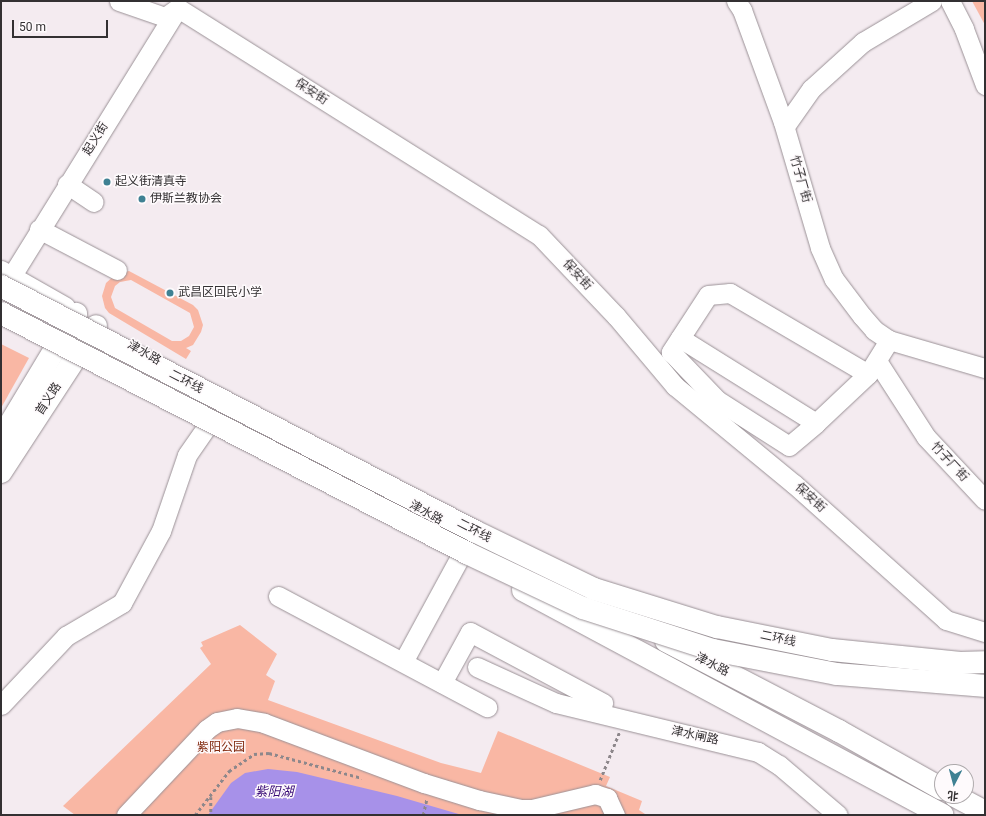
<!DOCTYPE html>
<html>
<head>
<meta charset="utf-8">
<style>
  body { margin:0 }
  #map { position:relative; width:986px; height:816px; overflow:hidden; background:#f4ebf0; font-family:Roboto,"Noto Sans SC",sans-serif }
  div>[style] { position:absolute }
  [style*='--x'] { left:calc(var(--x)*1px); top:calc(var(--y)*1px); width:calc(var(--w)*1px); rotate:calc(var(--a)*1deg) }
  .green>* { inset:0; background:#f9b7a4 }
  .water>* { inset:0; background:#a791e9 }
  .path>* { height:2.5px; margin-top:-1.25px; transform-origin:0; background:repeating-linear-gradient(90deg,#8d878b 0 3px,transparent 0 6px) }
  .roads { filter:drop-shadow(0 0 1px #9a9196) drop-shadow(0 0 1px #9a9196) }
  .minor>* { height:19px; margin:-9.5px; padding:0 9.5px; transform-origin:9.5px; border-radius:9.5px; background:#fff }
  .major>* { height:22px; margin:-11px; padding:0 11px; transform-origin:11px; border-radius:11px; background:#fff }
  .bridges { filter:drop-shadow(0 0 1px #9a9196) drop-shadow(0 0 1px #9a9196) }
  .highway-bridge>* { height:22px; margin:-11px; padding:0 11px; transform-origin:11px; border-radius:11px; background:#fff }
  .dots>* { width:11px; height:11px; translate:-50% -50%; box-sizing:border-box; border:2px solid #fefafc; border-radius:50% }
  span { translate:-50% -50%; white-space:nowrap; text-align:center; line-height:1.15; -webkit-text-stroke:3px #fefafc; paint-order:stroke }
  .street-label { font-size:12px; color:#333032 }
  .poi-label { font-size:12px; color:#333032 }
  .left { translate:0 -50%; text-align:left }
  .park-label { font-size:12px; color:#80280d }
  .water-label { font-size:13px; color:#3c0f79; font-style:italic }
  .frame { position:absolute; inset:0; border:2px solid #333032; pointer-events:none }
  .north { position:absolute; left:934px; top:764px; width:40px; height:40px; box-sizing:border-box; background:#fefafc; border:1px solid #ada9ab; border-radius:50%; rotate:186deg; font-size:11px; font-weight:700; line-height:16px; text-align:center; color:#333032 }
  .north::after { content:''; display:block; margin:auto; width:14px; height:18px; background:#3f8193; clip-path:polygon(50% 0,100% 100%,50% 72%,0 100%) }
  .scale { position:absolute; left:12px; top:20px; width:96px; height:18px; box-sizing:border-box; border:2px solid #333032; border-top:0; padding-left:5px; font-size:12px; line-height:14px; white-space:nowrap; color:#333032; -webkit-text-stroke:3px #fefafc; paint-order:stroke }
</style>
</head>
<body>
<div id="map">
  <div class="green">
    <i style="clip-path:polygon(972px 1px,985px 1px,985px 25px)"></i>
    <i style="clip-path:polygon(evenodd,129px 271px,193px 305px,198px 310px,203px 325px,201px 332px,193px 345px,186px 348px,191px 351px,186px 359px,109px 313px,105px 308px,102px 296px,106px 283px,116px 274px,129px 271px,131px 280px,190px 313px,194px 327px,189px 336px,181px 341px,172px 341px,115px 308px,111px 297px,115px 286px,120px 282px,131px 280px)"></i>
    <i style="clip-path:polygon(1px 344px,29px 358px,1px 408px)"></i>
    <i style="clip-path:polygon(240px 625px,277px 654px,266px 675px,275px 681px,268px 700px,441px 763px,481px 773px,498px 731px,610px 777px,606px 786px,642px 801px,639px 810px,645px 814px,75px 815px,63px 806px,211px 664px,200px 648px,203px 646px,201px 642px)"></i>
  </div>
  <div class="water">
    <i style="clip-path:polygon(268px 769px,297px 772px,397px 796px,462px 815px,208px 815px,231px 783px,245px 773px)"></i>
  </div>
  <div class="path">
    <i style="--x:600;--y:780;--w:51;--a:-68"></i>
    <i style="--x:211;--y:797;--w:18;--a:90"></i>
    <i style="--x:195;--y:815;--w:56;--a:-52.3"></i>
    <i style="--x:229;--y:771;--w:30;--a:-34"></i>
    <i style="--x:254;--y:754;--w:15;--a:-4"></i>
    <i style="--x:269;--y:753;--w:96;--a:15"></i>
    <i style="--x:423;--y:815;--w:17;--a:-77"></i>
  </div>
  <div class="roads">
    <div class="minor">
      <i style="--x:119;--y:1;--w:49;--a:19.2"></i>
      <i style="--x:165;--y:17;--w:16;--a:-35"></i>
      <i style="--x:178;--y:8;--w:426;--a:32.2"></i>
      <i style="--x:539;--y:235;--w:112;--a:46.5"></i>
      <i style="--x:616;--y:316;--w:92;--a:49.9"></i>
      <i style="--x:675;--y:386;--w:154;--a:39.5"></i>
      <i style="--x:794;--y:484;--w:204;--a:41.8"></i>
      <i style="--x:946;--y:620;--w:41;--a:17.1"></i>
      <i style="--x:736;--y:1;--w:11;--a:56"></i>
      <i style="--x:742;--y:10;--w:119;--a:69.9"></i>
      <i style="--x:783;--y:122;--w:131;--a:73.6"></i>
      <i style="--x:820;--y:248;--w:34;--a:66"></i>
      <i style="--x:834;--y:279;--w:46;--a:52.9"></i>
      <i style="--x:862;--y:316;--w:18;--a:49"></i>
      <i style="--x:874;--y:330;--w:18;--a:34"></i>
      <i style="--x:889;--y:340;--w:100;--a:16.3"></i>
      <i style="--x:950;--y:1;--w:31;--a:63"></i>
      <i style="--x:964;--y:29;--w:60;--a:69.4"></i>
      <i style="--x:785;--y:126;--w:45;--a:-54.9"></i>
      <i style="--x:811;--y:89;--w:70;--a:-42.1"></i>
      <i style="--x:863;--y:42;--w:80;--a:-30.7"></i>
      <i style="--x:67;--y:184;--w:32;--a:34"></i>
      <i style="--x:39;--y:229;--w:88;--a:27.7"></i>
      <i style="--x:11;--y:277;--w:315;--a:-58.2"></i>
      <i style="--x:680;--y:338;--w:17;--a:123"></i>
      <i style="--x:671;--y:352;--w:66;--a:46.2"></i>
      <i style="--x:717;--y:400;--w:85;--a:32.6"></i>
      <i style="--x:789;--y:446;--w:35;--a:-40"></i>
      <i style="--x:877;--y:361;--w:90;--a:57.2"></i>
      <i style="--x:926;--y:437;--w:86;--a:46.9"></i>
      <i style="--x:868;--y:374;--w:71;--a:136.7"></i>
      <i style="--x:816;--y:423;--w:160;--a:-148"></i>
      <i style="--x:680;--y:338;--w:51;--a:-56.9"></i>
      <i style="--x:708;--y:295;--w:22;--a:-5"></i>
      <i style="--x:730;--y:293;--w:160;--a:30.4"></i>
      <i style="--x:868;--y:374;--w:40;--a:-58"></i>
      <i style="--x:278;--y:596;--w:237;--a:28"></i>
      <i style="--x:403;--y:662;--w:122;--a:-61.5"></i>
      <i style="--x:477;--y:667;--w:87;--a:24.5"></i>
      <i style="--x:556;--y:703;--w:208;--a:13.6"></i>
      <i style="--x:758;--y:752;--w:25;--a:32"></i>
      <i style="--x:779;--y:765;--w:77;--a:40.3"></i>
      <i style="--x:442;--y:683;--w:58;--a:-61.2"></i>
      <i style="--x:470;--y:632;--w:151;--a:28.1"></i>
      <i style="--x:1;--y:705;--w:95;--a:-46.7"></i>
      <i style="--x:66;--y:636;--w:65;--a:-30.5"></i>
      <i style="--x:122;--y:603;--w:82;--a:-61.6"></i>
      <i style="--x:161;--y:531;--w:80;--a:-71.1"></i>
      <i style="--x:187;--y:455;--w:44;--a:-55.2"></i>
      <i style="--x:126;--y:815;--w:118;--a:-46.7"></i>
      <i style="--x:207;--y:729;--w:12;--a:-35"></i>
      <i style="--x:217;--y:722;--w:20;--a:-11"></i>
      <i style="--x:237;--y:718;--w:27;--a:10"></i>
      <i style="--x:264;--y:723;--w:171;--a:20.6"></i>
      <i style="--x:424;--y:783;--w:58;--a:17.2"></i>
      <i style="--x:479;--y:800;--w:43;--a:12.1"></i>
      <i style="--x:521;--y:809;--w:11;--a:0"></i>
      <i style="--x:532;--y:809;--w:65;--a:-13.4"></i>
      <i style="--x:595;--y:794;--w:13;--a:18"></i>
      <i style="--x:607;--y:798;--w:19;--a:65"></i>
    </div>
    <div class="major">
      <i style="--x:1;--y:272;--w:73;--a:29.7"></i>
      <i style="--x:1;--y:439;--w:146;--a:-59"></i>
      <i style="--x:1;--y:472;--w:174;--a:-56.9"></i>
      <i style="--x:505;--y:557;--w:68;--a:28.1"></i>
      <i style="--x:523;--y:590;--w:476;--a:28.2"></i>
      <i style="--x:666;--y:641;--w:195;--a:27.5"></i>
      <i style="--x:839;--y:731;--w:118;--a:29.4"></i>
      <i style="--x:955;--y:796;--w:34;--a:28"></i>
    </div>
  </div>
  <div class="bridges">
    <div class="highway-bridge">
      <i style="--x:1;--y:286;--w:533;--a:27.38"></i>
      <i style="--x:474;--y:531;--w:133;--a:25.8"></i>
      <i style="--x:594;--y:589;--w:129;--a:17.2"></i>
      <i style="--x:717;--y:627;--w:117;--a:11.3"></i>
      <i style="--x:832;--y:650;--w:129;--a:5.8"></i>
      <i style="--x:960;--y:663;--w:25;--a:-2"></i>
      <i style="--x:1;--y:313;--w:524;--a:27.25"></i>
      <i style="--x:467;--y:553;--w:128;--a:25.4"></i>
      <i style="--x:583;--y:608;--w:137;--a:17.9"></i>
      <i style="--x:713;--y:650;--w:126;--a:11"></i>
      <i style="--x:837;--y:674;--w:148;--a:4.6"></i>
    </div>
  </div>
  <div class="dots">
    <i style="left:107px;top:182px;background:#3f8193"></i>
    <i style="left:142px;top:199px;background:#3f8193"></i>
    <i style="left:170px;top:293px;background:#3f8193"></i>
  </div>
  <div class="street-label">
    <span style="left:311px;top:92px;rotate:33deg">保安街</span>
    <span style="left:96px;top:139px;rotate:-58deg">起义街</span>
    <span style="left:800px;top:179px;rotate:74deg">竹子厂街</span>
    <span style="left:577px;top:275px;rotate:47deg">保安街</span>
    <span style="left:144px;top:353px;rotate:30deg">津水路</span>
    <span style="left:186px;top:382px;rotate:27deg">二环线</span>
    <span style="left:49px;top:399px;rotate:-57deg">首义路</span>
    <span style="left:949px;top:462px;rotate:47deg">竹子厂街</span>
    <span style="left:810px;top:498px;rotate:42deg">保安街</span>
    <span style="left:426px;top:513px;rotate:29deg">津水路</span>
    <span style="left:474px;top:531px;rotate:27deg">二环线</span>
    <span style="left:778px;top:639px;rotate:12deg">二环线</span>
    <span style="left:712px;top:665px;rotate:27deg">津水路</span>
    <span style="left:695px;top:736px;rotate:12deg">津水闸路</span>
  </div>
  <div class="poi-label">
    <span class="left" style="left:115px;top:182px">起义街清真寺</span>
    <span class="left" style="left:150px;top:199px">伊斯兰教协会</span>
    <span class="left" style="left:178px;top:293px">武昌区回民小学</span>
  </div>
  <div class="park-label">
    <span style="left:221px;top:748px">紫阳公园</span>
  </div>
  <div class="water-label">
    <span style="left:274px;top:792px">紫阳湖</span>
  </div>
  <div class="frame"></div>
  <div class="north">北</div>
  <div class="scale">50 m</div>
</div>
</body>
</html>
